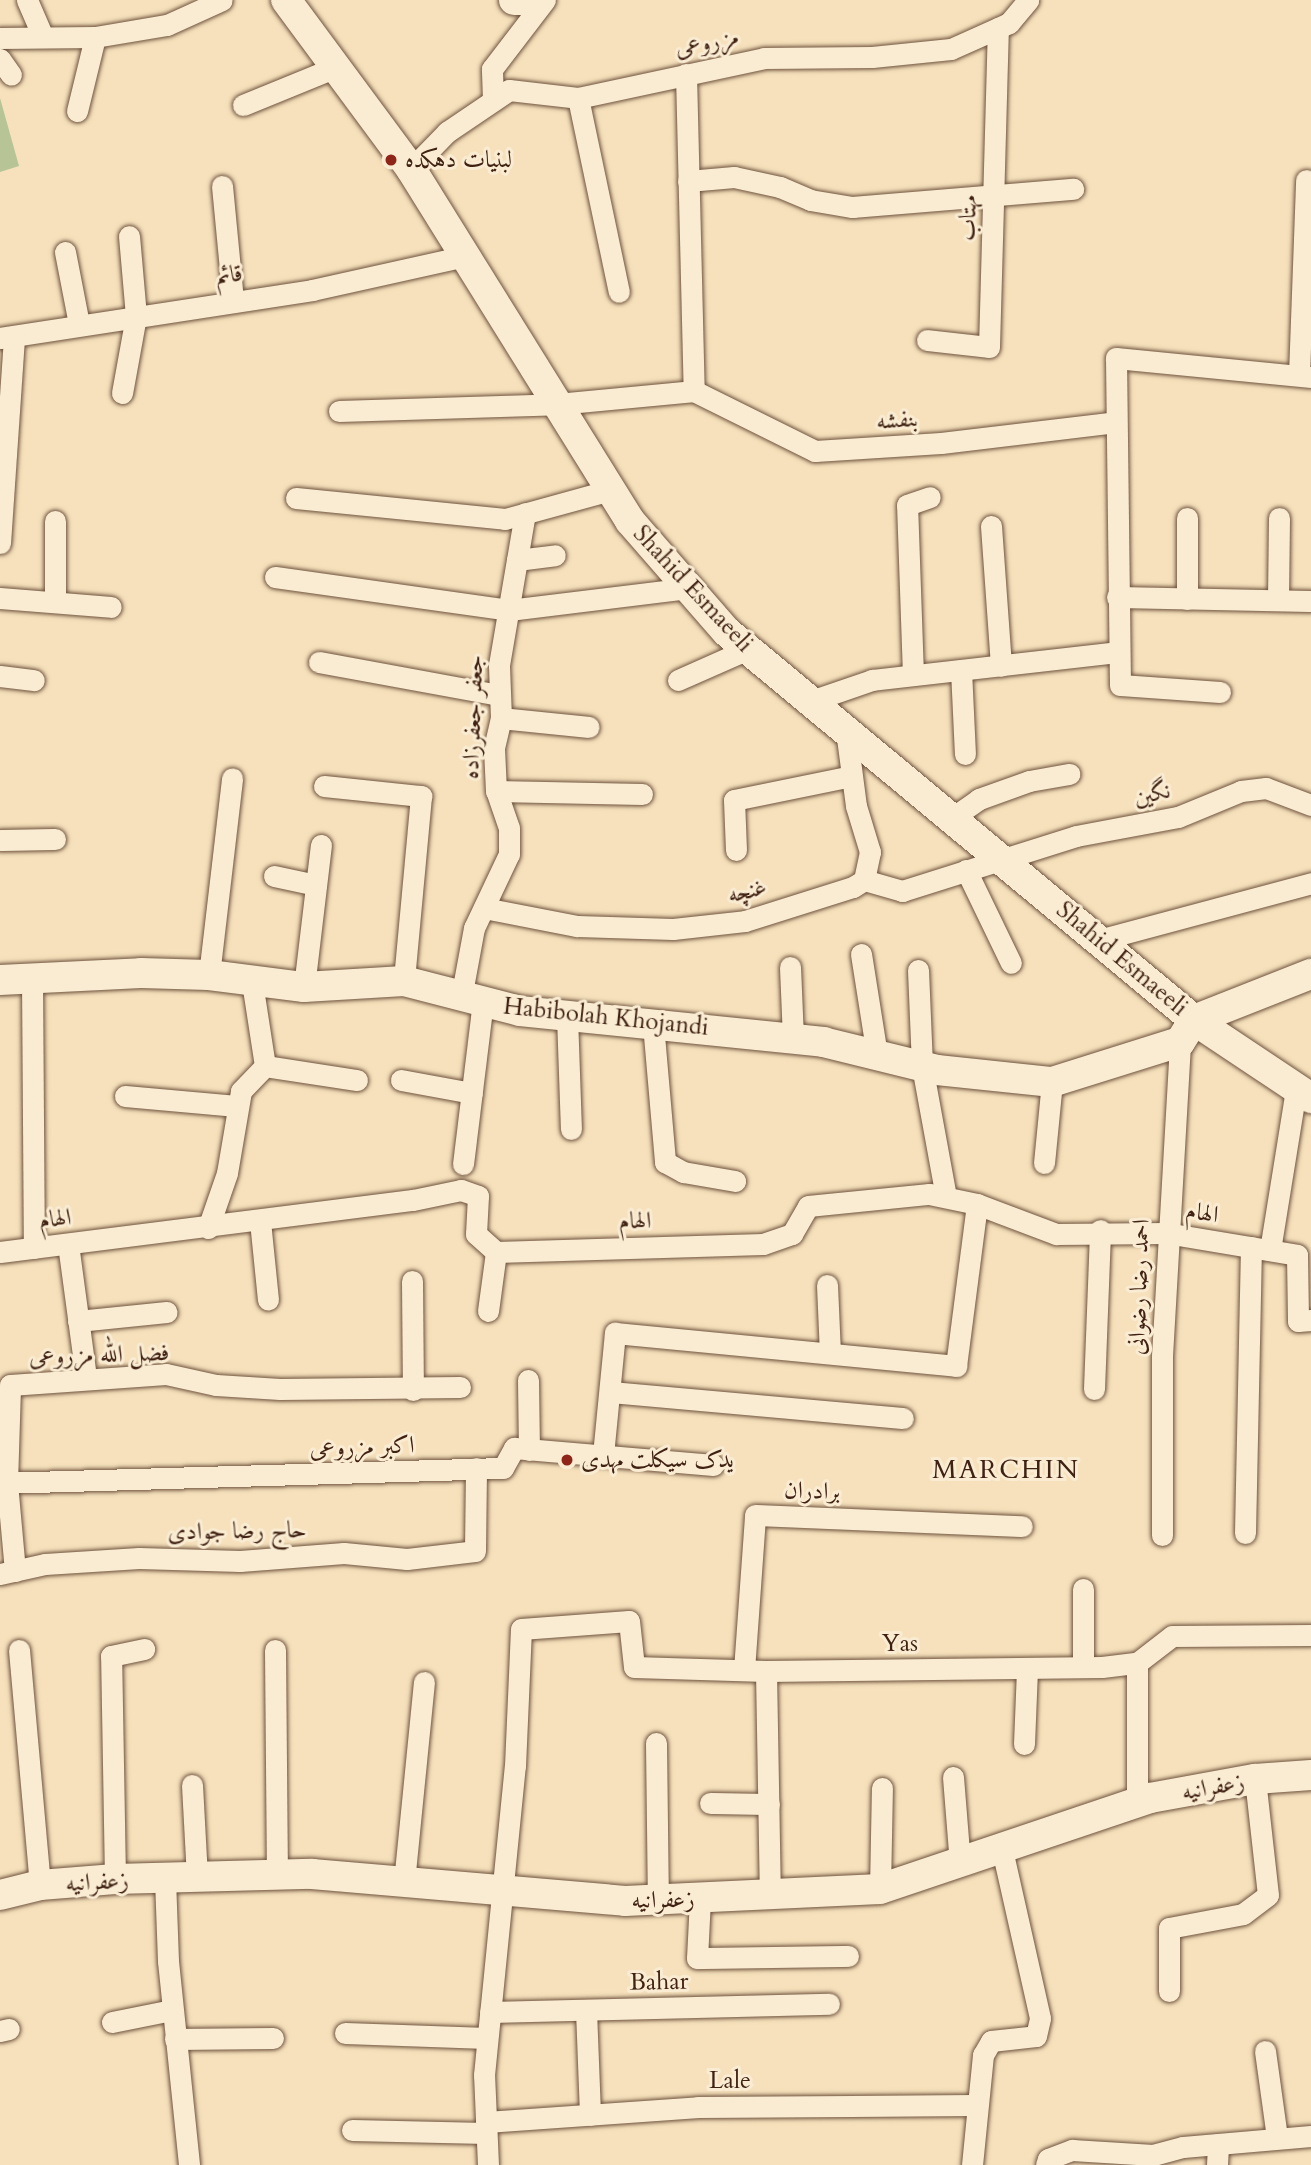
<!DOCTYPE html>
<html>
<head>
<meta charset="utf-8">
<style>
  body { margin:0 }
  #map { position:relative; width:1311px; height:2165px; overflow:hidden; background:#f6e1bc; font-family:Cardo,Amiri,serif }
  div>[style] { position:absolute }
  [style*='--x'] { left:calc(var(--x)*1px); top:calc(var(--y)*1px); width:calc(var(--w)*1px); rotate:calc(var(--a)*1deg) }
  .green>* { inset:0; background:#b6c496 }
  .roads { filter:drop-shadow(0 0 2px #6e523d) drop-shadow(0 0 2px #6e523d) }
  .street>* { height:21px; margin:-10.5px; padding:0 10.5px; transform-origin:10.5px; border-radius:10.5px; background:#f9ecd3 }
  .secondary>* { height:30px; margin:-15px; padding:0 15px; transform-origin:15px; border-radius:15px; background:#f9ecd3 }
  .dots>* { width:19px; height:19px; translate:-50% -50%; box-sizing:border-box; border:4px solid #f9ecd3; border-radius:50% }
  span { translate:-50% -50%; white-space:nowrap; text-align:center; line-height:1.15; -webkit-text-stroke:6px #f9ecd3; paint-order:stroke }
  .street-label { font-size:24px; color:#402213 }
  .poi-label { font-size:24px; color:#402213 }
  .left { translate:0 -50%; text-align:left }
  .neighbourhood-label { font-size:26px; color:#402213; letter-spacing:2px }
</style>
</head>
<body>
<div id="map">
  <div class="green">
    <i style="clip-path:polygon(0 98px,19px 166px,0 172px)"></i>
  </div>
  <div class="roads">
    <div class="street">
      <i style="--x:27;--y:0;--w:40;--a:66.6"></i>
      <i style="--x:0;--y:38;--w:95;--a:-0.6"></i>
      <i style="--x:95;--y:37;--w:73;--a:-9.5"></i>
      <i style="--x:167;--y:25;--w:60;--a:-24.4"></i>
      <i style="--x:0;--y:59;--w:19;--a:55"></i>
      <i style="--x:686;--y:74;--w:317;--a:88.6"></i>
      <i style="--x:578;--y:98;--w:198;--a:78.1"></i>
      <i style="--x:493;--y:100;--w:31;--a:-92"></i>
      <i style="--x:492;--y:69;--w:87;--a:-52.5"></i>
      <i style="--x:243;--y:105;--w:100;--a:-22.2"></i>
      <i style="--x:77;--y:111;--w:76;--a:-76.3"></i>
      <i style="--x:411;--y:169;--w:52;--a:-45.8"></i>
      <i style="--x:447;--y:132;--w:75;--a:-34.1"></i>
      <i style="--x:509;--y:90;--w:69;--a:6.6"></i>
      <i style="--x:578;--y:98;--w:190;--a:-12.1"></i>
      <i style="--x:764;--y:58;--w:108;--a:-0.5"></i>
      <i style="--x:872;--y:57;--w:79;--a:-5.8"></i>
      <i style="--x:951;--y:49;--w:64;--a:-24.1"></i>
      <i style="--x:1009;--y:23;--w:30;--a:-50"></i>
      <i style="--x:688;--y:181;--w:46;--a:-5"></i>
      <i style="--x:734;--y:177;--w:47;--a:12.3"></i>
      <i style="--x:780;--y:187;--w:33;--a:23"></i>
      <i style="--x:810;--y:200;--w:43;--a:9.5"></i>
      <i style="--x:852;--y:207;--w:222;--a:-4.7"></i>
      <i style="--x:222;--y:186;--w:116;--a:84.5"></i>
      <i style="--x:65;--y:252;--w:73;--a:79"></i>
      <i style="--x:0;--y:338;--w:316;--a:-8.7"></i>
      <i style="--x:312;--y:290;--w:157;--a:-12.5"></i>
      <i style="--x:927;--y:340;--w:62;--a:6.4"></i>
      <i style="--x:989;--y:347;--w:319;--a:-88.4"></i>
      <i style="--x:1299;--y:375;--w:195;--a:-87.9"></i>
      <i style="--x:694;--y:391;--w:135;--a:26.4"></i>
      <i style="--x:815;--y:451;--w:126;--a:-3.6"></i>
      <i style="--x:941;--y:443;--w:176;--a:-6.8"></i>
      <i style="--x:122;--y:393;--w:78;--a:-79.7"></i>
      <i style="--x:136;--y:316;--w:80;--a:-95"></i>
      <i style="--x:339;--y:411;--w:218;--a:-1.8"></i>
      <i style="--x:557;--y:404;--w:138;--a:-5.4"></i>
      <i style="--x:296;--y:498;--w:210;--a:5.7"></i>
      <i style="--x:505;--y:519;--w:109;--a:-15.4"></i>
      <i style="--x:1187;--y:518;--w:81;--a:90"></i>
      <i style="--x:991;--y:526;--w:140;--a:85.9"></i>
      <i style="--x:0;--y:543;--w:206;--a:-86.1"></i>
      <i style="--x:517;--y:560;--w:38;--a:-7"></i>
      <i style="--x:275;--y:577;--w:236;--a:8"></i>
      <i style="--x:509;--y:610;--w:180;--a:-7"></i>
      <i style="--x:1117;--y:597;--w:194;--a:1.2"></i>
      <i style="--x:0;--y:598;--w:111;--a:4.6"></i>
      <i style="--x:1278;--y:600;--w:82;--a:-89.3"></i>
      <i style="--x:55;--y:602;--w:81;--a:-90"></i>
      <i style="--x:319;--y:662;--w:182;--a:10.4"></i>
      <i style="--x:961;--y:670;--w:84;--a:87.3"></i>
      <i style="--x:913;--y:675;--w:170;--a:-92"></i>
      <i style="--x:907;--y:505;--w:24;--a:-19"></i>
      <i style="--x:0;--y:676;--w:34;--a:7"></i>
      <i style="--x:678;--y:680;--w:77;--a:-23.9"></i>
      <i style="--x:1220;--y:692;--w:100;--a:-176"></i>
      <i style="--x:1120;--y:685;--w:327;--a:-90.7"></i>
      <i style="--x:1116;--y:358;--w:196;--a:5.6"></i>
      <i style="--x:811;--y:701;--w:65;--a:-19"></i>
      <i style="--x:872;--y:680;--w:247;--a:-6.5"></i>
      <i style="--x:501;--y:718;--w:88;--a:5.8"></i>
      <i style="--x:324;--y:786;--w:98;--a:5.9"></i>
      <i style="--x:421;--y:796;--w:186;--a:95.3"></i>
      <i style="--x:496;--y:791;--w:146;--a:1.2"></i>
      <i style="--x:952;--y:818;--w:33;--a:-35"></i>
      <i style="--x:979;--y:799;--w:53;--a:-19.8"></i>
      <i style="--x:1029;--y:781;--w:41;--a:-9.9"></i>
      <i style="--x:0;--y:840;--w:55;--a:-1"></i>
      <i style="--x:736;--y:850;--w:50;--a:-92.3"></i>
      <i style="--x:734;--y:800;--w:120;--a:-11.5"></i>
      <i style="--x:966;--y:870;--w:103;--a:64.2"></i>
      <i style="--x:274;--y:876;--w:43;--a:12.1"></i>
      <i style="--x:864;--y:880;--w:40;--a:16"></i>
      <i style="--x:902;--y:891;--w:182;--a:-17.5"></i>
      <i style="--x:1076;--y:836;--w:104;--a:-10.6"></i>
      <i style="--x:1178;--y:817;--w:68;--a:-22.4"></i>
      <i style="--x:1241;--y:791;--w:25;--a:-7"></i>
      <i style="--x:1266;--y:788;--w:48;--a:20.7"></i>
      <i style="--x:484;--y:908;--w:95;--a:11"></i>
      <i style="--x:577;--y:926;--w:96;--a:1.8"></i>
      <i style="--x:673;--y:929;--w:72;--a:-6.3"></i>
      <i style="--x:745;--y:921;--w:113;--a:-17.5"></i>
      <i style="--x:853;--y:887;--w:13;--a:-32"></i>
      <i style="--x:864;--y:880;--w:29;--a:-78"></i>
      <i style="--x:870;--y:852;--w:48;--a:-106.9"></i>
      <i style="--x:856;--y:806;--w:77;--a:-97.5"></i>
      <i style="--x:1099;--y:940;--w:220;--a:-15"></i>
      <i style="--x:861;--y:954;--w:102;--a:81"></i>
      <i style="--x:790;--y:967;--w:71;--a:87.6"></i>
      <i style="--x:918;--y:970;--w:96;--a:87.6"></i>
      <i style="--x:922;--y:1066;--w:133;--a:79.6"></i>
      <i style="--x:209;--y:975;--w:198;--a:-83.3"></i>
      <i style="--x:32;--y:977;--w:271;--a:89.6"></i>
      <i style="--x:304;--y:987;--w:143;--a:-83.2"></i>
      <i style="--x:461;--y:998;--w:71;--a:-79.5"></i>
      <i style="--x:474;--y:928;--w:82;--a:-64.7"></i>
      <i style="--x:509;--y:854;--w:26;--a:-90"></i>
      <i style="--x:509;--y:828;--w:39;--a:-109"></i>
      <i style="--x:496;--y:791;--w:43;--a:-92.7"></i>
      <i style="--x:494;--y:748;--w:31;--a:-77"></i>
      <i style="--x:501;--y:718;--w:53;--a:-92.2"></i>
      <i style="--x:499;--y:665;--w:154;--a:-80.3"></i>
      <i style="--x:567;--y:1016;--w:113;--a:88"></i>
      <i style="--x:653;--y:1024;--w:139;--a:85"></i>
      <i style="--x:665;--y:1162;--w:21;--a:29"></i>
      <i style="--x:683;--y:1172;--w:53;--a:9.8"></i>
      <i style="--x:265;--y:1066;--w:93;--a:8.7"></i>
      <i style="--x:401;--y:1080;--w:72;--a:10.4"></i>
      <i style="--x:125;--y:1096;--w:112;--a:5.1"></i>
      <i style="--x:1044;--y:1163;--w:81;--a:-84.4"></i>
      <i style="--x:463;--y:1164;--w:163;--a:-83"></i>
      <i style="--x:260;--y:1221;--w:79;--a:84.2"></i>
      <i style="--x:208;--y:1228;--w:58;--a:-70.9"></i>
      <i style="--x:227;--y:1173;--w:83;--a:-80.3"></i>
      <i style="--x:241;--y:1091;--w:35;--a:-46"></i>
      <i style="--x:265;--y:1066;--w:85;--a:-98.8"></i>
      <i style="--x:68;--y:1244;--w:135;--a:82.3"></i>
      <i style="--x:1270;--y:1250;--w:163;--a:-80.8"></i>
      <i style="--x:0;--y:1252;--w:416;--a:-7.2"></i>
      <i style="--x:413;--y:1200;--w:49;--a:-11.8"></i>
      <i style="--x:461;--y:1190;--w:18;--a:19"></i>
      <i style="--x:478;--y:1196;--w:38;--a:93"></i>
      <i style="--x:476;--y:1234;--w:27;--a:42"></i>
      <i style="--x:496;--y:1252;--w:267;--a:-1.7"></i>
      <i style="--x:763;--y:1244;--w:31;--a:-19"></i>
      <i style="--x:792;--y:1234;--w:32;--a:-60"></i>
      <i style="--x:808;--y:1206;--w:122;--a:-5.7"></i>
      <i style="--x:929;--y:1194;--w:49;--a:11.8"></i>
      <i style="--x:977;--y:1204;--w:85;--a:20.8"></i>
      <i style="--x:1056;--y:1234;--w:110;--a:-0.5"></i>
      <i style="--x:1166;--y:1233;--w:133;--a:9.5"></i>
      <i style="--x:1297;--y:1255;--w:66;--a:89.1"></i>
      <i style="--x:1298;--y:1321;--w:13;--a:-4"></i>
      <i style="--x:412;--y:1281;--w:109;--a:89.5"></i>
      <i style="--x:827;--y:1285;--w:68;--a:87.5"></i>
      <i style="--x:488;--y:1311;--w:60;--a:-82.3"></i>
      <i style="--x:78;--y:1321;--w:89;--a:-5.8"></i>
      <i style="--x:528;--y:1380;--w:70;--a:89.2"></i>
      <i style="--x:1094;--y:1389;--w:159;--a:-87.8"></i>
      <i style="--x:610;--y:1392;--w:294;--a:5.1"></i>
      <i style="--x:603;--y:1455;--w:123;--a:-84.4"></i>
      <i style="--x:615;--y:1333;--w:343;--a:5.5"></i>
      <i style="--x:956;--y:1366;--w:163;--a:-82.6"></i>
      <i style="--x:0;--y:1483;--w:503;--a:-1.71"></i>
      <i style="--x:503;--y:1468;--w:23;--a:-61"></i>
      <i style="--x:514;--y:1448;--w:200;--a:4.9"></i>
      <i style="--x:1245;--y:1533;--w:286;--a:-88.8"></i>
      <i style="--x:1162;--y:1535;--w:179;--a:-90"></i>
      <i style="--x:1162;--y:1356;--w:315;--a:-86.7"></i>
      <i style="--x:15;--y:1571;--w:88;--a:-95.2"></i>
      <i style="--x:7;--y:1483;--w:98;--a:-88.2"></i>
      <i style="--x:10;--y:1385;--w:156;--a:-4"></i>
      <i style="--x:166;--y:1374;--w:51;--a:12.4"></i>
      <i style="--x:216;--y:1385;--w:64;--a:3.6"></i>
      <i style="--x:280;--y:1389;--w:180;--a:-0.6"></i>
      <i style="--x:0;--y:1574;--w:46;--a:-12.5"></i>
      <i style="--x:45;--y:1564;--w:94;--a:-3.7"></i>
      <i style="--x:139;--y:1558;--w:101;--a:1.7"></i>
      <i style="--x:240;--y:1561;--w:104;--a:-4.4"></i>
      <i style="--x:344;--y:1553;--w:63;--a:5.4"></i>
      <i style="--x:407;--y:1559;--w:68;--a:-6.7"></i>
      <i style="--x:475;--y:1551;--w:83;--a:-89.3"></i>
      <i style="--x:1083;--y:1589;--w:78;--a:90"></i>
      <i style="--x:19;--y:1650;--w:236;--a:84.9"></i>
      <i style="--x:275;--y:1650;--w:226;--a:89.5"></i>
      <i style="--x:1137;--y:1663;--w:140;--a:90"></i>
      <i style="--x:744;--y:1670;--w:155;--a:-85.9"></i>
      <i style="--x:755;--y:1515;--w:267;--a:2.4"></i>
      <i style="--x:766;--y:1671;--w:226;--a:89"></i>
      <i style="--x:656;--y:1743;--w:157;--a:89.3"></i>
      <i style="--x:1024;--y:1744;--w:76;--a:-87.7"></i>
      <i style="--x:953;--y:1777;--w:87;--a:85.4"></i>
      <i style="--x:192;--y:1785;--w:93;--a:86.9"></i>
      <i style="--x:710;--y:1803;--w:59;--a:1"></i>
      <i style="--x:115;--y:1879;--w:223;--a:-91"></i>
      <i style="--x:111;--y:1656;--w:34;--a:-12"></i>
      <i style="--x:165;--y:1879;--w:82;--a:87.9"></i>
      <i style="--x:168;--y:1961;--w:205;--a:84.1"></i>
      <i style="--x:404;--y:1882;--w:201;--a:-84.3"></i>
      <i style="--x:880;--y:1889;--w:101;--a:-88.9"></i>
      <i style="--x:700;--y:1899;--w:59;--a:92.9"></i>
      <i style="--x:697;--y:1958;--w:151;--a:-0.8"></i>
      <i style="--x:1169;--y:1991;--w:63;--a:-90"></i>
      <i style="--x:1169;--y:1928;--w:75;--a:-10.7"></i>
      <i style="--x:1243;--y:1914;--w:31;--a:-37"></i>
      <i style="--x:1268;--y:1895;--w:117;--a:-96.4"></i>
      <i style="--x:586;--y:2010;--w:105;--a:87.8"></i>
      <i style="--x:490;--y:2012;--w:339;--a:-1.4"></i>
      <i style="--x:112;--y:2022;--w:61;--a:-11.3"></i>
      <i style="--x:0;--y:2031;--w:9;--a:-13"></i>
      <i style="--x:345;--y:2033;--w:142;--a:2"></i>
      <i style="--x:175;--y:2039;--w:98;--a:-0.6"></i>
      <i style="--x:1265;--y:2051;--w:88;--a:82.1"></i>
      <i style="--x:486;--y:2122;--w:213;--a:-4"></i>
      <i style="--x:698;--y:2107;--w:277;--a:-0.4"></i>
      <i style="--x:352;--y:2130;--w:134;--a:1.3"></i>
      <i style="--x:488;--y:2165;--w:90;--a:-92.5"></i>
      <i style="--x:484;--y:2075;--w:311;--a:-84.3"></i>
      <i style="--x:515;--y:1766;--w:137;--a:-87.5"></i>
      <i style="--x:521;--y:1629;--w:108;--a:-4.2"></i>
      <i style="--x:629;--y:1621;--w:46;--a:83.8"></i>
      <i style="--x:634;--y:1667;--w:132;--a:1.7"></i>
      <i style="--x:766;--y:1671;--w:336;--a:-0.7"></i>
      <i style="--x:1102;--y:1667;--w:35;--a:-7"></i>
      <i style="--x:1137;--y:1663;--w:44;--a:-37.6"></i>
      <i style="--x:1172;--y:1636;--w:139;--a:-0.4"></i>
      <i style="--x:972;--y:2165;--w:111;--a:-84.3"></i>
      <i style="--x:983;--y:2055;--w:16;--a:-60"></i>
      <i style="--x:991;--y:2041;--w:45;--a:-6.3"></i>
      <i style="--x:1036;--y:2036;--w:18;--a:-77"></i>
      <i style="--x:1040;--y:2018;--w:172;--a:-102.7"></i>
      <i style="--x:1046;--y:2165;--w:6;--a:-72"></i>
      <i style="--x:1048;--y:2159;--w:26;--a:-21"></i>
      <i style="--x:1072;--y:2150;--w:81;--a:3.5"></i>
      <i style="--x:1153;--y:2155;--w:31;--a:-15"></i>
      <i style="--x:1183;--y:2147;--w:128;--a:-4.9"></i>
      <i style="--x:1217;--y:2165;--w:21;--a:-87"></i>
    </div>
    <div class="secondary">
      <i style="--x:286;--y:0;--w:210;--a:53.5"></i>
      <i style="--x:411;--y:169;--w:415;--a:58.1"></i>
      <i style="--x:630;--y:521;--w:147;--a:48.9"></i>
      <i style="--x:727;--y:632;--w:607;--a:39.72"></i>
      <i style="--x:1194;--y:1020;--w:141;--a:33.7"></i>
      <i style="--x:514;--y:0;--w:8;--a:0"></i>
      <i style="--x:0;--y:980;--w:141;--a:-2.8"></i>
      <i style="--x:141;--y:973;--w:68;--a:1.7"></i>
      <i style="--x:209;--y:975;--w:96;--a:7.2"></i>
      <i style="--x:304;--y:987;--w:100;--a:-3.4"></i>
      <i style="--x:404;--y:981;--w:120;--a:14.5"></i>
      <i style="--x:520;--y:1011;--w:305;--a:5.8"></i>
      <i style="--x:823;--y:1042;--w:117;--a:13.8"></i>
      <i style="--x:937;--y:1070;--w:116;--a:6"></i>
      <i style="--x:1052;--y:1082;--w:134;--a:-17.4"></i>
      <i style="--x:1180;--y:1042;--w:26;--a:-58"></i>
      <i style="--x:1194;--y:1020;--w:126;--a:-21.5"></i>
      <i style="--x:0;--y:1895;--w:41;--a:-14"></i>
      <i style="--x:40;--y:1885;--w:75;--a:-4.6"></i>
      <i style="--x:115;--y:1879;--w:197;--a:-1.5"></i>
      <i style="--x:312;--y:1874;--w:314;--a:4.9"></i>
      <i style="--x:625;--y:1901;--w:255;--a:-2.7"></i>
      <i style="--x:880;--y:1889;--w:285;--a:-18.6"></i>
      <i style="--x:1150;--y:1798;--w:107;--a:-10.3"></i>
      <i style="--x:1255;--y:1779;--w:56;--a:-4.1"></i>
    </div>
  </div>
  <div class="dots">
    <i style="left:391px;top:160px;background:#8f2418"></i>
    <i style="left:567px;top:1460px;background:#8f2418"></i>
  </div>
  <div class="street-label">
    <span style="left:707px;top:43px;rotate:-11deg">مزروعی</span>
    <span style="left:968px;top:218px;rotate:-88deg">مهتاب</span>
    <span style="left:229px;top:275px;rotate:-8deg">قائم</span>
    <span style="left:897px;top:420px;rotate:-4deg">بنفشه</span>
    <span style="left:693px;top:589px;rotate:47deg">Shahid Esmaeeli</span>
    <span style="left:473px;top:717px;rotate:-88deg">جعفر جعفرزاده</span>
    <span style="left:1152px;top:794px;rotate:-13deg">نگین</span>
    <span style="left:747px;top:891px;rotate:-13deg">غنچه</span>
    <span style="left:1122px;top:959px;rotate:40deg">Shahid Esmaeeli</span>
    <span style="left:606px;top:1017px;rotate:6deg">Habibolah Khojandi</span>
    <span style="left:1202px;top:1213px;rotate:9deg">الهام</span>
    <span style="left:55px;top:1219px;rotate:-7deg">الهام</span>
    <span style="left:635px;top:1221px;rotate:-1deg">الهام</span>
    <span style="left:1139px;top:1287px;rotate:-88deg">احمد رضا رضوانی</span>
    <span style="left:99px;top:1355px;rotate:-2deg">فضل الله مزروعی</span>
    <span style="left:362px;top:1447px;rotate:-2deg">اکبر مزروعی</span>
    <span style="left:812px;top:1491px;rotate:2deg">برادران</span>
    <span style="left:237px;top:1531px;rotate:-1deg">حاج رضا جوادی</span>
    <span style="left:900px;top:1644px">Yas</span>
    <span style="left:1213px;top:1787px;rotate:-10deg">زعفرانیه</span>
    <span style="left:97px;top:1882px;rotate:-3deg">زعفرانیه</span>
    <span style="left:663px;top:1900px;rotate:-1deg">زعفرانیه</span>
    <span style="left:659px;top:1982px;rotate:-1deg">Bahar</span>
    <span style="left:730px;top:2081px">Lale</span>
  </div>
  <div class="poi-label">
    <span class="left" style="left:405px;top:160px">لبنیات دهکده</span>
    <span class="left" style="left:581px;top:1460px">یدک سیکلت مهدی</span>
  </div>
  <div class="neighbourhood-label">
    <span style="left:1006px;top:1470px">MARCHIN</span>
  </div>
</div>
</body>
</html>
